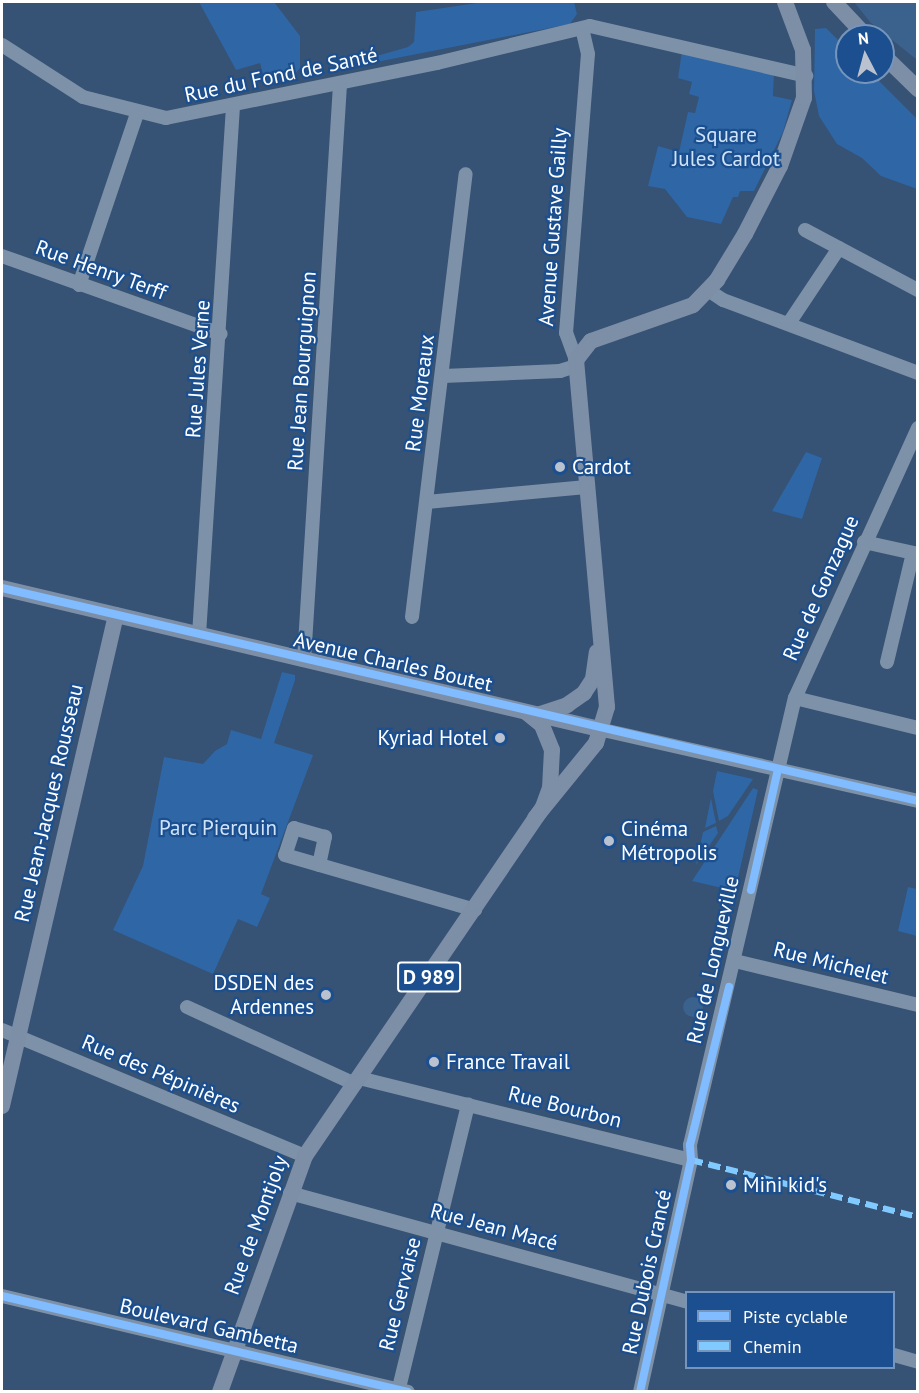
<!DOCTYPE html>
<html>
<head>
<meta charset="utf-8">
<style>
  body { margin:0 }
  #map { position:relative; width:919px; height:1393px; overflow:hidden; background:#365274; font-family:"PT Sans",sans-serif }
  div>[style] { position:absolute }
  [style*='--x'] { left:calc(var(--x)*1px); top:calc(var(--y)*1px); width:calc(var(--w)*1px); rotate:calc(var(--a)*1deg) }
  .green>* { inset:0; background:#2f66a5 }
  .water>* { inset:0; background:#3b618d }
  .round { border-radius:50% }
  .minor>* { height:14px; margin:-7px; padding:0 7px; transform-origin:7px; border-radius:7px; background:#7d92a8 }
  .major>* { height:16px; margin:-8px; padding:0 8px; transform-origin:8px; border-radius:8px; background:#7d8ea7 }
  .quiet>* { height:6px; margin-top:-3px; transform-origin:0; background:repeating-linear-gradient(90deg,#80caff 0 12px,transparent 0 18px) }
  .cycleway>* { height:8px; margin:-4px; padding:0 4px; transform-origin:4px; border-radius:4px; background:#80bcff }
  .dots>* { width:16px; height:16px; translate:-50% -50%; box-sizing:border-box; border:3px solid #1b4f8f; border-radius:50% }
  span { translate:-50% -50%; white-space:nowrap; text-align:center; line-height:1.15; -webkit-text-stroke:4.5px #1b4f8f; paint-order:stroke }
  .shield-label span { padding:2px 4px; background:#1b4f8f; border:2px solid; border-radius:4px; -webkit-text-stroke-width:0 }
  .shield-label { font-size:20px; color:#fff; font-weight:700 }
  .street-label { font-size:21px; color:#fff }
  .park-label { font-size:21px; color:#cfe3fa }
  .poi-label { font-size:21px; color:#fff }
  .left { translate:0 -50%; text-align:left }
  .right { translate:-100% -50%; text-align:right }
  .frame { position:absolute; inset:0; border:3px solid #fff; pointer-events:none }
  .legend { position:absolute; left:685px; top:1291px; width:210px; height:78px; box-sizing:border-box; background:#1b4f8f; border:2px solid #7695bc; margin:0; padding:8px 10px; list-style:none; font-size:18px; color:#fff }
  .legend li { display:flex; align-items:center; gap:12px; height:30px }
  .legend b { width:30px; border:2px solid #7695bc }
  .north { position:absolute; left:835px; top:24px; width:60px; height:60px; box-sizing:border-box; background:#1b4f8f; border:2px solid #7695bc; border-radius:50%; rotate:354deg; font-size:16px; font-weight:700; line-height:24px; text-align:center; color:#fff }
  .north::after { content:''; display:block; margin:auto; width:21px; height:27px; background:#b9c2ce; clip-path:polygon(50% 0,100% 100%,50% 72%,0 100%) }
</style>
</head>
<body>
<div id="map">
  <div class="green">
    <i style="clip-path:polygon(199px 2px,274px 2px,300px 36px,300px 68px,295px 74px,264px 78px,260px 63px,236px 70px)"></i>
    <i style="clip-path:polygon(484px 2px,574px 2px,577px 14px,570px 24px,361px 65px,369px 53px,380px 55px,408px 47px,414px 42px,416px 12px)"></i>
    <i style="clip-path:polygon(826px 28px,847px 49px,847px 72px,870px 72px,917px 119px,917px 189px,881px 176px,862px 158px,837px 144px,819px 116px,814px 91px,815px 29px)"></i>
    <i style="clip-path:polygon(682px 51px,774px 74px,773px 96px,792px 100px,783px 132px,754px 191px,740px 191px,738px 197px,733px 197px,721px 224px,687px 217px,665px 189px,648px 186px,658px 146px,679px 152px,688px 112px,695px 113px,699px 97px,689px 94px,692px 82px,678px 78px)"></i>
    <i style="clip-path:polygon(806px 452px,822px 458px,802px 519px,772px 511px)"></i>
    <i style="clip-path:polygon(282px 672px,295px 675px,295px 680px,274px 743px,313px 755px,312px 758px,261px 894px,270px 898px,257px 927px,238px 919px,213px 974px,113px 930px,143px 866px,164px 757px,203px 764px,215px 751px,227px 744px,231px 730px,261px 739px)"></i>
    <i style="clip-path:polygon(717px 771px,753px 779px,728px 816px,719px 821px,713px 791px)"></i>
    <i style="clip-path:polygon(753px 788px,758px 790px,735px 891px,692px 881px)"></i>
    <i style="clip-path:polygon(711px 798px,716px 823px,705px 828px)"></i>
    <i style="clip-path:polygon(716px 826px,718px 833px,696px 865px,703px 832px)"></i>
    <i style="clip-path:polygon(908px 887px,917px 889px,917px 936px,898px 931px)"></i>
  </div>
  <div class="water">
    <i style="clip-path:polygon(854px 2px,917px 2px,917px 60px,870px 22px)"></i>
    <i class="round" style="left:683px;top:997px;width:20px;height:20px"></i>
  </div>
  <div class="minor">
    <i style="--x:2;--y:45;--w:96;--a:32.7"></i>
    <i style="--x:83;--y:97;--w:86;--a:14.2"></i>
    <i style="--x:166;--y:118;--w:277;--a:-11.5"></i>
    <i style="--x:437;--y:63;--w:157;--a:-13.6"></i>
    <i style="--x:590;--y:26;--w:222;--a:13"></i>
    <i style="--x:805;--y:230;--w:128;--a:28"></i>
    <i style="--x:2;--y:256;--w:232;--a:19.6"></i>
    <i style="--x:79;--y:285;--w:181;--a:-71.3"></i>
    <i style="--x:708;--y:290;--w:18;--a:34"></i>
    <i style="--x:723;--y:300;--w:208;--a:20.5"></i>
    <i style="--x:789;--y:323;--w:90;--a:-56.3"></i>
    <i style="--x:576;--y:360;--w:29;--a:-110"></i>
    <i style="--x:566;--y:333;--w:280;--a:-85.5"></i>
    <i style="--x:588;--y:54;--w:26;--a:-103"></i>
    <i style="--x:443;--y:376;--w:117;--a:-2.4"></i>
    <i style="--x:560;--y:371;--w:16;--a:-18"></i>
    <i style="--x:427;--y:502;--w:160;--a:-5.4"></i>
    <i style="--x:864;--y:542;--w:55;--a:12.5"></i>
    <i style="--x:412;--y:617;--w:446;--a:-83.1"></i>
    <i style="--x:199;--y:635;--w:529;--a:-86.32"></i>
    <i style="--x:304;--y:660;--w:577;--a:-86.42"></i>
    <i style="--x:887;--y:662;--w:112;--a:-76.6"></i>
    <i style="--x:795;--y:698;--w:127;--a:13.7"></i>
    <i style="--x:603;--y:730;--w:323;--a:12.7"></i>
    <i style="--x:319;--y:865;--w:29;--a:-78"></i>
    <i style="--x:325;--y:837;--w:32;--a:-164"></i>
    <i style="--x:294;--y:828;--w:28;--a:108"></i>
    <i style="--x:285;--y:855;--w:198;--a:16.1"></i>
    <i style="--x:735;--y:961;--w:188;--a:13.5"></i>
    <i style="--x:187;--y:1007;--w:185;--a:24.6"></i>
    <i style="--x:2;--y:1030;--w:328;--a:22.6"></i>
    <i style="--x:359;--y:1078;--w:342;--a:13.9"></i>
    <i style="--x:290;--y:1193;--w:410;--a:15.3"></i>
    <i style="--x:2;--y:1296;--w:417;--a:13.3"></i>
    <i style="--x:894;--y:1355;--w:25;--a:16"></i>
    <i style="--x:398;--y:1392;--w:296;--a:-76.3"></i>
    <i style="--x:640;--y:1392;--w:238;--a:-77.6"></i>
    <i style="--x:691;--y:1160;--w:15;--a:-94"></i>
    <i style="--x:690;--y:1145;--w:459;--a:-76.8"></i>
    <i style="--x:795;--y:698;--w:297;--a:-65.5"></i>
  </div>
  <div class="major">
    <i style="--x:834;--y:2;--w:47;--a:46.7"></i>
    <i style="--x:883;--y:55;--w:49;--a:44.2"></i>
    <i style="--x:2;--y:588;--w:618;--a:13.29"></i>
    <i style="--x:537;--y:715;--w:32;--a:-18"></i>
    <i style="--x:567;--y:705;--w:21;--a:-35"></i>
    <i style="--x:584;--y:693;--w:17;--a:-57"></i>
    <i style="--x:593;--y:679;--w:27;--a:-82"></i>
    <i style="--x:535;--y:818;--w:97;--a:-50.9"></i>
    <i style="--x:596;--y:743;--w:38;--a:-73"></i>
    <i style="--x:607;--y:707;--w:348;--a:-95.1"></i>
    <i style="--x:576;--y:360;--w:24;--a:-52"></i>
    <i style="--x:591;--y:341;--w:108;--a:-19.4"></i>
    <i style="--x:693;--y:305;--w:35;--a:-46"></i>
    <i style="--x:717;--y:280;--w:54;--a:-58.7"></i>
    <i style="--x:745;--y:234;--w:76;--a:-62.8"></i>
    <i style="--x:780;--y:166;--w:72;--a:-70.6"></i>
    <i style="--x:804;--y:98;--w:48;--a:-91.2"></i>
    <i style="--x:803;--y:50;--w:51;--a:-110.6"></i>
    <i style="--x:2;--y:1106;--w:504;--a:-76.93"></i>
    <i style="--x:220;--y:1392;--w:251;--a:-70.2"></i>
    <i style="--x:305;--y:1156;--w:422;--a:-55.7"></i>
    <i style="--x:543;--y:807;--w:20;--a:-70"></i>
    <i style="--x:550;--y:788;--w:38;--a:-87"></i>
    <i style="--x:552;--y:750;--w:27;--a:-112"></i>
    <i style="--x:542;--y:725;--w:19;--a:-141"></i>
  </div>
  <div class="quiet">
    <i style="--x:691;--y:1160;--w:234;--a:14.1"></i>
  </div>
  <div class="cycleway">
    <i style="--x:2;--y:588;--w:940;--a:13.09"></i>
    <i style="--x:751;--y:890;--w:124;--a:-77.4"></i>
    <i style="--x:2;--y:1296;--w:417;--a:13.3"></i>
    <i style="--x:640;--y:1392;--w:238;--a:-77.6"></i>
    <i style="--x:691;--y:1160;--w:15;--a:-94"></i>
    <i style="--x:690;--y:1145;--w:163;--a:-76.1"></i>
  </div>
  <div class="dots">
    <i style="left:560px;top:467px;background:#b9c2ce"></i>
    <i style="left:500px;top:738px;background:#b9c2ce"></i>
    <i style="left:609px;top:841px;background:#b9c2ce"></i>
    <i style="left:326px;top:995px;background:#b9c2ce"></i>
    <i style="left:434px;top:1062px;background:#b9c2ce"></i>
    <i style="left:731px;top:1185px;background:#b9c2ce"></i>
  </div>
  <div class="shield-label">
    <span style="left:429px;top:977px">D 989</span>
  </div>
  <div class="street-label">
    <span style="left:281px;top:75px;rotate:-12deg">Rue du Fond de Santé</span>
    <span style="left:553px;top:227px;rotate:-86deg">Avenue Gustave Gailly</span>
    <span style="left:101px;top:270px;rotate:20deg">Rue Henry Terff</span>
    <span style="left:198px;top:369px;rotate:-86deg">Rue Jules Verne</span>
    <span style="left:302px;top:371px;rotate:-86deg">Rue Jean Bourguignon</span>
    <span style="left:420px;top:393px;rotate:-83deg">Rue Moreaux</span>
    <span style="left:821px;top:588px;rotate:-66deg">Rue de Gonzague</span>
    <span style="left:393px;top:662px;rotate:13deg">Avenue Charles Boutet</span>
    <span style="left:49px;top:803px;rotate:-77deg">Rue Jean-Jacques Rousseau</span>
    <span style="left:713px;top:960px;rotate:-77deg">Rue de Longueville</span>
    <span style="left:831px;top:963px;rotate:14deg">Rue Michelet</span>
    <span style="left:161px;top:1074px;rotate:23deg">Rue des Pépinières</span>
    <span style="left:565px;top:1107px;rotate:14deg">Rue Bourbon</span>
    <span style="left:256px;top:1225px;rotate:-70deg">Rue de Montjoly</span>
    <span style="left:494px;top:1227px;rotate:15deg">Rue Jean Macé</span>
    <span style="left:647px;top:1272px;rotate:-78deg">Rue Dubois Crancé</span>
    <span style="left:400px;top:1294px;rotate:-76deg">Rue Gervaise</span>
    <span style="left:209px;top:1326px;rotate:13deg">Boulevard Gambetta</span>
  </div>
  <div class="park-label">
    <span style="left:726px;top:147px">Square<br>Jules Cardot</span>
    <span style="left:218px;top:828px">Parc Pierquin</span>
  </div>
  <div class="poi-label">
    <span class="left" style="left:572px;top:467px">Cardot</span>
    <span class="right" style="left:488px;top:738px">Kyriad Hotel</span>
    <span class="left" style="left:621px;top:841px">Cinéma<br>Métropolis</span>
    <span class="right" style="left:314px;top:995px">DSDEN des<br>Ardennes</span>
    <span class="left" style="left:446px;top:1062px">France Travail</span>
    <span class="left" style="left:743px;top:1185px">Mini kid's</span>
  </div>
  <div class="frame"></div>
  <ul class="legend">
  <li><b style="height:8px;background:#80bcff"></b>Piste cyclable</li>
  <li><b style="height:8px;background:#80caff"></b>Chemin</li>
  </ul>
  <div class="north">N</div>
</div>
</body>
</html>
